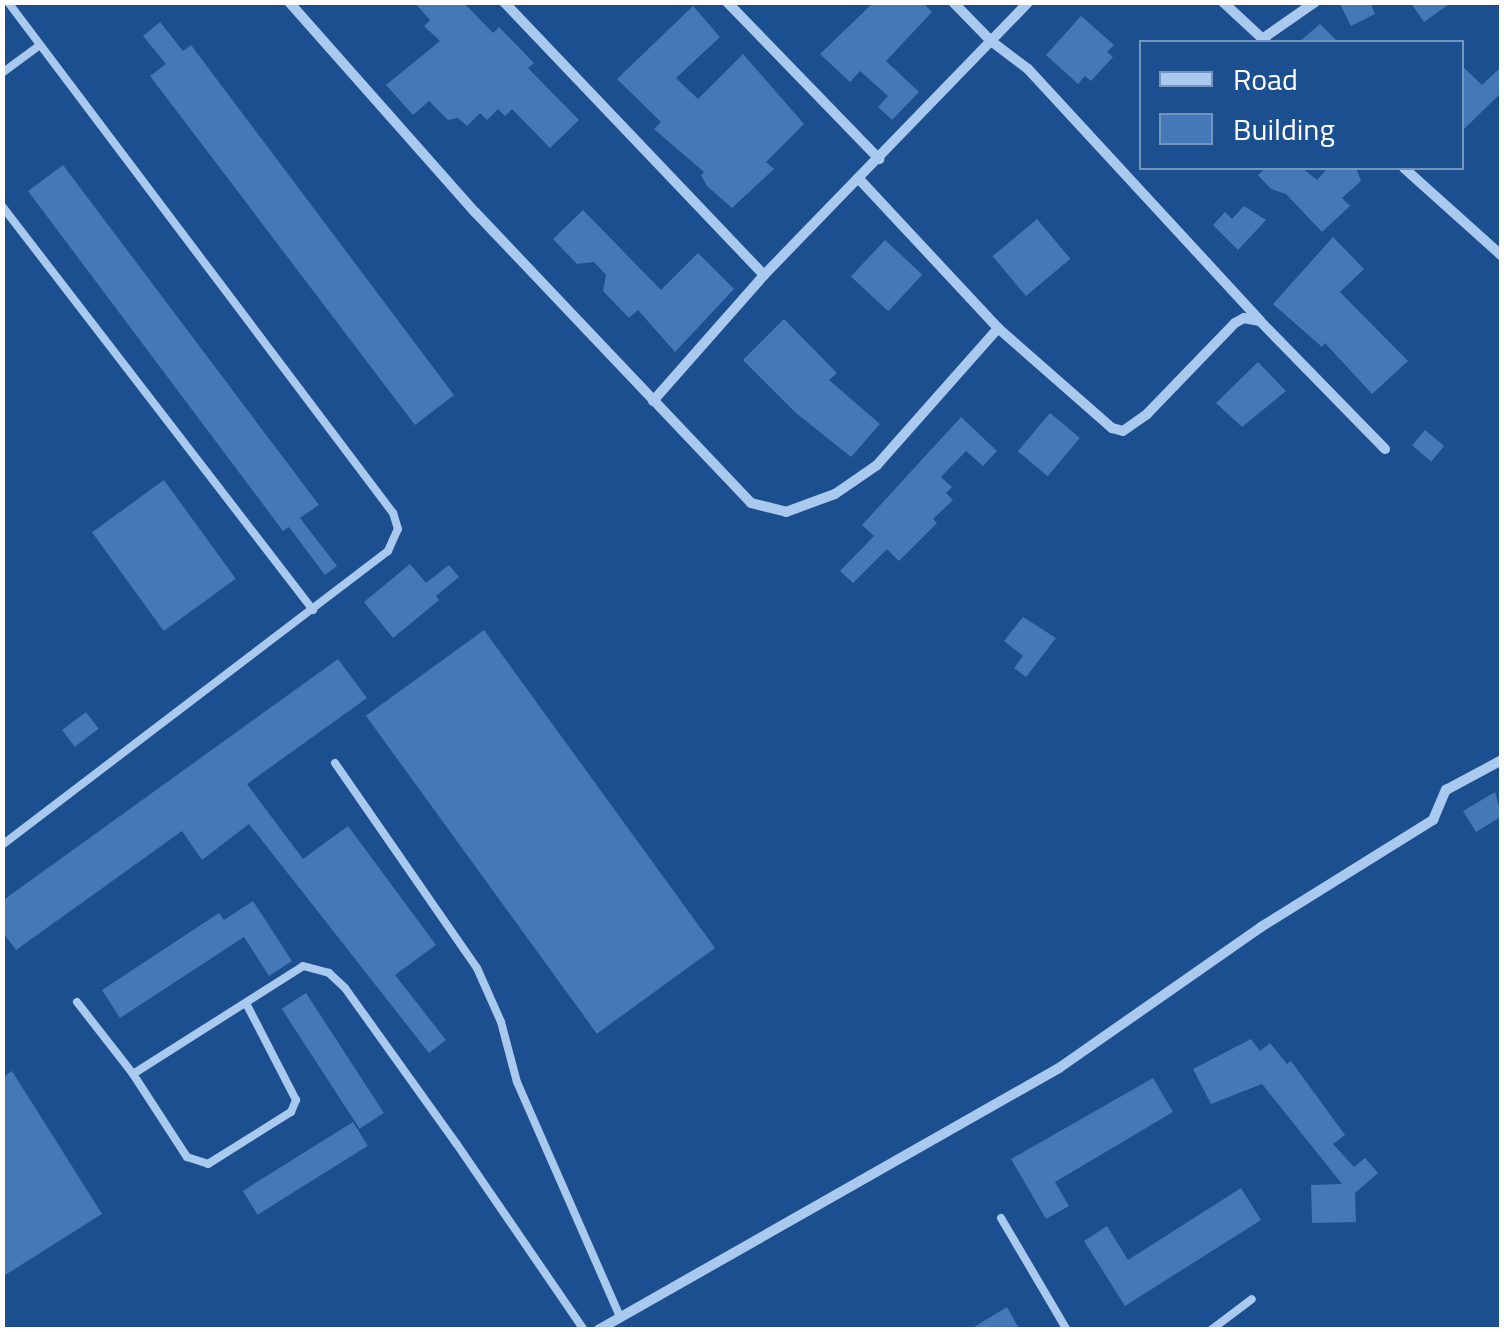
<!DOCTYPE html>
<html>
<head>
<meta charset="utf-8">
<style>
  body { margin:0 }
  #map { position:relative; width:1504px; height:1332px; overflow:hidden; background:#1b4f8f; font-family:"Titillium Web",sans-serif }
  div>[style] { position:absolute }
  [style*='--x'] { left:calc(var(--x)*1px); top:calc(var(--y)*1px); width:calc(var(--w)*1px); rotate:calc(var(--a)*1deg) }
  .building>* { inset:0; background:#4478b7; transform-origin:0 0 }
  .service>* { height:8px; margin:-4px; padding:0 4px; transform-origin:4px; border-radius:4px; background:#a9c9ee }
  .minor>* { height:10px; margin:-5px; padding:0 5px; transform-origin:5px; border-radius:5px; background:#a9c9ee }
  span { translate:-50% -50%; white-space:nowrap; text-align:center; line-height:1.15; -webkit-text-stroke:8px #1b4f8f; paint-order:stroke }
  .frame { position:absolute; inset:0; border:5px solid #fff; pointer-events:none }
  .legend { position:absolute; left:1139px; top:40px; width:325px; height:130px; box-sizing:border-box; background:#1b4f8f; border:2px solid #7695bc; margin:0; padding:12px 18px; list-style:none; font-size:30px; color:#fff }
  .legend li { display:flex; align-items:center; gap:20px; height:50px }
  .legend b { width:50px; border:2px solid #7695bc }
</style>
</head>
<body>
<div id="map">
  <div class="building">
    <i style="clip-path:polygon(414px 2px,463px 2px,493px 33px,499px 27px,534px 63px,528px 68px,579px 120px,550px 148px,512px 109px,505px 116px,498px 109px,487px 120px,480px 113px,467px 126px,458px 118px,448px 120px,429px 101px,413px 115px,386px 85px,440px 41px,424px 26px,430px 20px)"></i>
    <i style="clip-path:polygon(874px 2px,922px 2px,932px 12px,886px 61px,919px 92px,892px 120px,878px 107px,888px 96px,860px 71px,850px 82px,820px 54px)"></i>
    <i style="clip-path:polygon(1339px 2px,1370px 2px,1375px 14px,1351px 26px)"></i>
    <i style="clip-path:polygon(1410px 2px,1452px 2px,1424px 22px)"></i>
    <i style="clip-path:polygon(693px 6px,720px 37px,676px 78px,698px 99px,743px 54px,804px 124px,766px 162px,774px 169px,732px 208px,707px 186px,701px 175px,704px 172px,654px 129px,661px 122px,617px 79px)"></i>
    <i style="clip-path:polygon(1081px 16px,1114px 45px,1107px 52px,1113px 57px,1091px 81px,1085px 76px,1078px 84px,1046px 55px)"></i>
    <i style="clip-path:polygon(160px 22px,183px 51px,191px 45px,454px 395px,415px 425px,150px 76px,166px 64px,143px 36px)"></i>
    <i style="clip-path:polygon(1320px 24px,1338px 42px,1299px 42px)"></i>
    <i style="clip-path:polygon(1462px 66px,1482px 85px,1502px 66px,1502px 92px,1462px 131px)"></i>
    <i style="clip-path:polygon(63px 165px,319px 505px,300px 518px,337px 566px,325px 575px,289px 527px,283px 531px,28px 191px)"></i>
    <i style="clip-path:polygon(1266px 168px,1302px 168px,1317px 180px,1328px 168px,1356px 168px,1361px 181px,1342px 198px,1350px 206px,1322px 232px,1286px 194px,1271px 189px,1258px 175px)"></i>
    <i style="clip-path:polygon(1244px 206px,1266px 220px,1238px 250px,1213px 225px,1225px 212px,1232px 219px)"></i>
    <i style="clip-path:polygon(583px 210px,661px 290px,698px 253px,734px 289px,675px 352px,638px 310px,629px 318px,603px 291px,606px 275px,594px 262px,577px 264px,553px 239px)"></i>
    <i style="left:1037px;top:219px;width:52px;height:58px;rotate:50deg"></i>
    <i style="clip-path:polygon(1333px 237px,1364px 269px,1340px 292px,1408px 361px,1372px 394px,1325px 343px,1322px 347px,1273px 304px)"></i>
    <i style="left:885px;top:240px;width:51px;height:50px;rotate:43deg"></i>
    <i style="clip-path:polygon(784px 319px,837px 373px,829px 380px,880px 424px,851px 457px,796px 413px,743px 360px)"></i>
    <i style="clip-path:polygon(1258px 362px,1286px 391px,1242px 427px,1216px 403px)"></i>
    <i style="left:1050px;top:413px;width:39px;height:50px;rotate:40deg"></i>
    <i style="clip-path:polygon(961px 417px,997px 451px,983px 466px,966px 451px,941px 477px,952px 487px,946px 493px,953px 500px,933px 519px,937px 523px,899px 561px,887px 549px,853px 583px,840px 571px,874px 536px,862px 525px)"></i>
    <i style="left:1425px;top:430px;width:25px;height:20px;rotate:40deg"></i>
    <i style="left:164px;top:480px;width:122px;height:89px;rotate:54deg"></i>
    <i style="clip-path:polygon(410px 564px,426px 583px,449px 565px,459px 577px,436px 596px,439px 600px,393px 638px,364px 602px)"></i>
    <i style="clip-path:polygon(1023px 617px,1056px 638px,1026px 677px,1014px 668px,1023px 656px,1004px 641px)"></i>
    <i style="left:484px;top:630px;width:393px;height:146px;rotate:54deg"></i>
    <i style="clip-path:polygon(338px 659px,367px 698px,247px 784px,303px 859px,348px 826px,436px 945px,395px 975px,446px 1040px,429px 1053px,249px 824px,202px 860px,182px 831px,16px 950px,2px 931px,2px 901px)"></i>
    <i style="left:86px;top:712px;width:21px;height:30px;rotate:53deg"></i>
    <i style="clip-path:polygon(1495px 792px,1502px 816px,1476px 832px,1463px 811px)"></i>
    <i style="clip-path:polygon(253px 901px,292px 961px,269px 976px,244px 937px,120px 1018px,102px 990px,219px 913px,224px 920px)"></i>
    <i style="left:306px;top:993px;width:143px;height:29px;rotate:57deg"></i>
    <i style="clip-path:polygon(1251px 1039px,1260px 1051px,1270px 1043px,1287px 1064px,1291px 1061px,1345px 1135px,1333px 1144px,1354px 1167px,1365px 1158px,1378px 1173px,1355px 1193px,1356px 1222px,1312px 1223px,1311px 1185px,1342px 1184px,1262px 1084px,1211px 1104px,1193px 1069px)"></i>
    <i style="clip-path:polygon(12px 1071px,102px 1214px,2px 1277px,2px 1078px)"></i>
    <i style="clip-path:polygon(1153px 1078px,1173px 1112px,1055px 1182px,1069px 1206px,1046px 1219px,1011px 1159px)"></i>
    <i style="left:353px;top:1122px;width:28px;height:130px;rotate:58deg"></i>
    <i style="clip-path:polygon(1241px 1188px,1261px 1220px,1125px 1306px,1084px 1241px,1107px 1226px,1128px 1260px)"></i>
    <i style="clip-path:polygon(1007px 1307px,1020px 1330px,969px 1330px)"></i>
  </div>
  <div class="service">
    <i style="--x:2;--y:73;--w:47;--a:-36.4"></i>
    <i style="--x:2;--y:206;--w:510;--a:52.41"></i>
    <i style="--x:335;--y:763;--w:249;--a:55.3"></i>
    <i style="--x:477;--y:968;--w:59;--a:66"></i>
    <i style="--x:501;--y:1022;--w:62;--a:75.1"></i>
    <i style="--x:517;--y:1082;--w:257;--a:66.3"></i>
    <i style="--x:2;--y:845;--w:485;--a:-37.3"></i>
    <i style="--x:388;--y:551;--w:24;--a:-66"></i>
    <i style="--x:398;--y:529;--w:17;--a:-107"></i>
    <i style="--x:393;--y:513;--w:640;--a:-127"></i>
    <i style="--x:77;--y:1002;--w:91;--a:52.1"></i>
    <i style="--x:133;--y:1074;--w:99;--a:57"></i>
    <i style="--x:187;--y:1157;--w:22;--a:18"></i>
    <i style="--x:208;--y:1164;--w:98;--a:-32.1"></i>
    <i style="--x:291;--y:1112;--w:13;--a:-67"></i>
    <i style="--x:296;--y:1100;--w:109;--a:-117.3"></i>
    <i style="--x:133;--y:1074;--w:201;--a:-32.4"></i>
    <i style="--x:303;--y:966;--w:27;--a:15"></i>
    <i style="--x:329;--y:973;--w:22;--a:43"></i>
    <i style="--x:345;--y:988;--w:191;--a:54.4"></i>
    <i style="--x:456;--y:1143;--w:227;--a:55.6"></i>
    <i style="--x:1001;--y:1218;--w:130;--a:59.5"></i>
    <i style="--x:1211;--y:1330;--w:51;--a:-37.1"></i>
  </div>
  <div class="minor">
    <i style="--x:289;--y:2;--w:281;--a:48.5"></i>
    <i style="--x:475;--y:212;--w:401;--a:46.5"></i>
    <i style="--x:751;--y:503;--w:36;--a:14"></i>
    <i style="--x:786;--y:512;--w:52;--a:-20.2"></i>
    <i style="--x:835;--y:494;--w:51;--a:-34.6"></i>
    <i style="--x:877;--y:465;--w:183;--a:-48.5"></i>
    <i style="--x:998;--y:328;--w:152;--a:41.3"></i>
    <i style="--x:1112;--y:428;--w:11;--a:15"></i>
    <i style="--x:1123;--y:431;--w:29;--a:-35"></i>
    <i style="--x:1147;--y:414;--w:127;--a:-46"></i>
    <i style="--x:1235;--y:323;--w:10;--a:-29"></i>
    <i style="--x:1244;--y:318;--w:16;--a:11"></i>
    <i style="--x:1260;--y:321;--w:179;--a:45.7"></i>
    <i style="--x:504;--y:2;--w:377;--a:46.4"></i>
    <i style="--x:764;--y:275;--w:380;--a:-45.9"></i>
    <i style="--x:727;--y:2;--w:219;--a:45.9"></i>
    <i style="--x:953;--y:2;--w:54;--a:45.7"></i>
    <i style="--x:991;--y:41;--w:46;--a:37.1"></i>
    <i style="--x:1028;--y:69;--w:342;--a:47.3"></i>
    <i style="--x:1223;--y:2;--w:59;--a:42.9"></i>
    <i style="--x:1262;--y:39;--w:65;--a:-34.9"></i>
    <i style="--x:1404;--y:168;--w:132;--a:41.9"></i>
    <i style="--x:860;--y:180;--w:202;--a:47"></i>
    <i style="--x:653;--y:401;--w:168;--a:-48.6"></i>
    <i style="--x:598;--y:1330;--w:530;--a:-29.61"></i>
    <i style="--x:1059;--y:1068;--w:246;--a:-34.9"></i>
    <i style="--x:1261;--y:927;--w:203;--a:-31.9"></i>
    <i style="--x:1433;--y:820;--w:33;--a:-67"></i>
    <i style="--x:1446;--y:790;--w:64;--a:-28.2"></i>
  </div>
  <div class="frame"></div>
  <ul class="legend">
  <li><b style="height:12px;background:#a9c9ee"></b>Road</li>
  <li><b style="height:28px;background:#4478b7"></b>Building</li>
  </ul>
</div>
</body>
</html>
